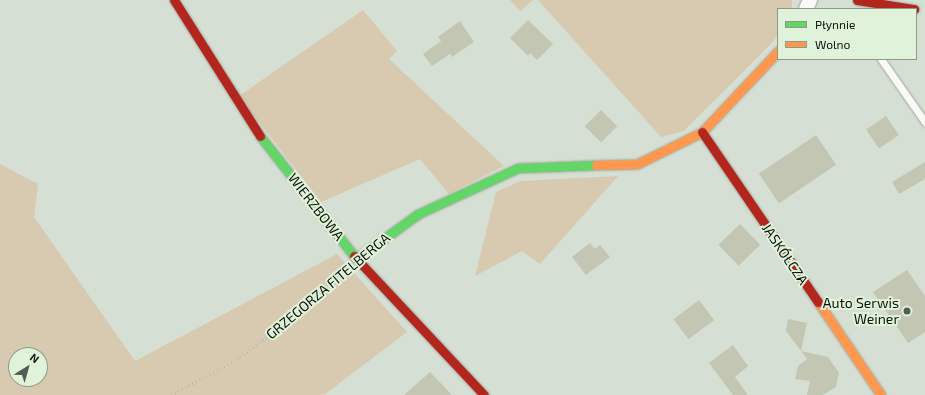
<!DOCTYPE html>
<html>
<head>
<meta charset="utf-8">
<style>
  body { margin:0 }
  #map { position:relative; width:925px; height:395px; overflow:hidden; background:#d6dfd3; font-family:"Exo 2",sans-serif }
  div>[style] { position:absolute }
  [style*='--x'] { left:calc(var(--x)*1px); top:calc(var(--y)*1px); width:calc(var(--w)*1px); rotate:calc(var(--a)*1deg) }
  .green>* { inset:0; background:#d8cab1 }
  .building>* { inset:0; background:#c3c6b3; transform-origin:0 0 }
  .path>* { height:2.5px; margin-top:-1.25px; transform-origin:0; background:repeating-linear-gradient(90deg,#babdb8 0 1px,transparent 0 4px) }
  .roads { filter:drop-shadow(0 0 1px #a1a99f) drop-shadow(0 0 1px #a1a99f) }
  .lane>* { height:7px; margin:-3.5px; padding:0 3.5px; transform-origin:3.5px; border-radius:3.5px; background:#f9faf8 }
  .street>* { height:14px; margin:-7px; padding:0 7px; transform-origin:7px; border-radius:7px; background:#f9faf8 }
  .fast>* { height:9px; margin:-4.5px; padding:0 4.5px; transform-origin:4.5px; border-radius:4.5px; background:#63d668 }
  .slow>* { height:9px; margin:-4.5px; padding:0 4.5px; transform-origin:4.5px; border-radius:4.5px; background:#ff974d }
  .jam>* { height:9px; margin:-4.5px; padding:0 4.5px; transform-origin:4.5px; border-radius:4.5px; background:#b3261e }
  .dots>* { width:11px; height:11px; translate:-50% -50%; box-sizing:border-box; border:2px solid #e0f2da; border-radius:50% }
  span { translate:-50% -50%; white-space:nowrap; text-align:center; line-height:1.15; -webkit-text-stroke:4px #e0f2da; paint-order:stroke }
  .street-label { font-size:14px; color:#0e150c }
  .poi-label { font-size:14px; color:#0e150c }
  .right { translate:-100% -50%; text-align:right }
  .legend { position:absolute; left:777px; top:8px; width:140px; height:52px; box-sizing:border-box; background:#e0f2da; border:1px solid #8c9a88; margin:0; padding:5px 7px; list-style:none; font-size:12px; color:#0e150c }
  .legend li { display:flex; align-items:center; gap:8px; height:20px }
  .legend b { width:20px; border:1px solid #8c9a88 }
  .north { position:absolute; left:8px; top:347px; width:40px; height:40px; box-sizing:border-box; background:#e0f2da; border:1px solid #8c9a88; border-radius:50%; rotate:37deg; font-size:11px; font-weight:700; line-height:16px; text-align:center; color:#0e150c }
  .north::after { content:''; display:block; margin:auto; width:14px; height:18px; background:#545c52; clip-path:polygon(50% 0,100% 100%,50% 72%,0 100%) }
</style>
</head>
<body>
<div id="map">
  <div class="green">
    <i style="clip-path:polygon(510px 0,533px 0,520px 11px)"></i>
    <i style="clip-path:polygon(538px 0,792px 0,792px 9px,778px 9px,778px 35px,770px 45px,684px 131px,661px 137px)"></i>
    <i style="clip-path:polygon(363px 10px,397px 51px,389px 59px,504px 166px,449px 194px,420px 159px,321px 202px,239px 96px)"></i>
    <i style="clip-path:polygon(evenodd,0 164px,38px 184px,34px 217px,135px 361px,337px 254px,407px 332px,324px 395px,0 395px,0 164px,16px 355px,40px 355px,40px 379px,16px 379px,16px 355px)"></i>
    <i style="clip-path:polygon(618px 176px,540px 264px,522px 251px,475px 276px,496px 192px,521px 181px)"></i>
  </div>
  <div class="building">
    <i style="clip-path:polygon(528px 20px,553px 44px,537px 60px,530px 53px,528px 56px,510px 38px)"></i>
    <i style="clip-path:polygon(460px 21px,474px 42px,452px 57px,450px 54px,432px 66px,423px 54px,441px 41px,438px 37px)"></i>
    <i style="left:601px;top:110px;width:23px;height:23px;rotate:45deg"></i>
    <i style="left:886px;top:116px;width:23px;height:24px;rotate:56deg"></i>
    <i style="left:816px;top:135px;width:36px;height:69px;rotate:56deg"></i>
    <i style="clip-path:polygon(925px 162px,925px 179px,899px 194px,892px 182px)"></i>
    <i style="left:740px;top:224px;width:29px;height:30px;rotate:46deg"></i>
    <i style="clip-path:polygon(590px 243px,595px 249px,600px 245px,610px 257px,586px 275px,572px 257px)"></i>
    <i style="clip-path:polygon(907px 270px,925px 296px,925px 332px,908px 343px,873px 292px)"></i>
    <i style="left:699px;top:300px;width:25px;height:32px;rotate:53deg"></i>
    <i style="clip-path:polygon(788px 319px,807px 323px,801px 351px,828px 357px,839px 373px,836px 387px,823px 395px,807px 395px,810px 381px,795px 379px,798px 366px,807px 359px,786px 331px)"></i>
    <i style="clip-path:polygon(733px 345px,748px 366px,735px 377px,748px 395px,733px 395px,709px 363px)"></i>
    <i style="clip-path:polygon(430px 372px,452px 395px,404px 395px)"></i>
  </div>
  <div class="path">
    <i style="--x:171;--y:395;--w:79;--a:-28.8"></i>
    <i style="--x:240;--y:357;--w:75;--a:-36.9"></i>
    <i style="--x:300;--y:312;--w:59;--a:-43.6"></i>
  </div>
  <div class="roads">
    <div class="lane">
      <i style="--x:881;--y:59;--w:77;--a:55.1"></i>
    </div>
    <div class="street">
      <i style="--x:806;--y:9;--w:10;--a:-66"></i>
    </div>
    <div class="fast">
      <i style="--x:260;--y:136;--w:152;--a:51.9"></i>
      <i style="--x:356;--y:259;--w:77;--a:-36"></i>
      <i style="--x:418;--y:214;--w:110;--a:-24.7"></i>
      <i style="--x:518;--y:168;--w:78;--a:-2.2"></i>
    </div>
    <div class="slow">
      <i style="--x:596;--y:165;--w:41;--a:-1.4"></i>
      <i style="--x:637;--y:164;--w:72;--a:-26.2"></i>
      <i style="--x:702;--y:132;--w:111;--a:-46.8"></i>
      <i style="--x:818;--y:302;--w:112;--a:55.9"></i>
    </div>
    <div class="jam">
      <i style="--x:174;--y:0;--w:161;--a:57.7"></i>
      <i style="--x:857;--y:0;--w:58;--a:9"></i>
      <i style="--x:702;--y:132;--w:206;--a:55.7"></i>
      <i style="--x:354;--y:256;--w:190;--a:46.9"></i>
    </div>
  </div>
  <div class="dots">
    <i style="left:907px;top:311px;background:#545c52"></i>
  </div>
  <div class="street-label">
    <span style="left:316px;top:207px;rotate:52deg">WIERZBOWA</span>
    <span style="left:785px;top:254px;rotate:56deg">JASKÓŁCZA</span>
    <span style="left:328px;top:286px;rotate:-40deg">GRZEGORZA FITELBERGA</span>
  </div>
  <div class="poi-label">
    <span class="right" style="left:899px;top:311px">Auto Serwis<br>Weiner</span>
  </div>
  <ul class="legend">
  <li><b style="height:5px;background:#63d668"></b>Płynnie</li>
  <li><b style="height:5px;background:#ff974d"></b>Wolno</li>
  </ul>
  <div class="north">N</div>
</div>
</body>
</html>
